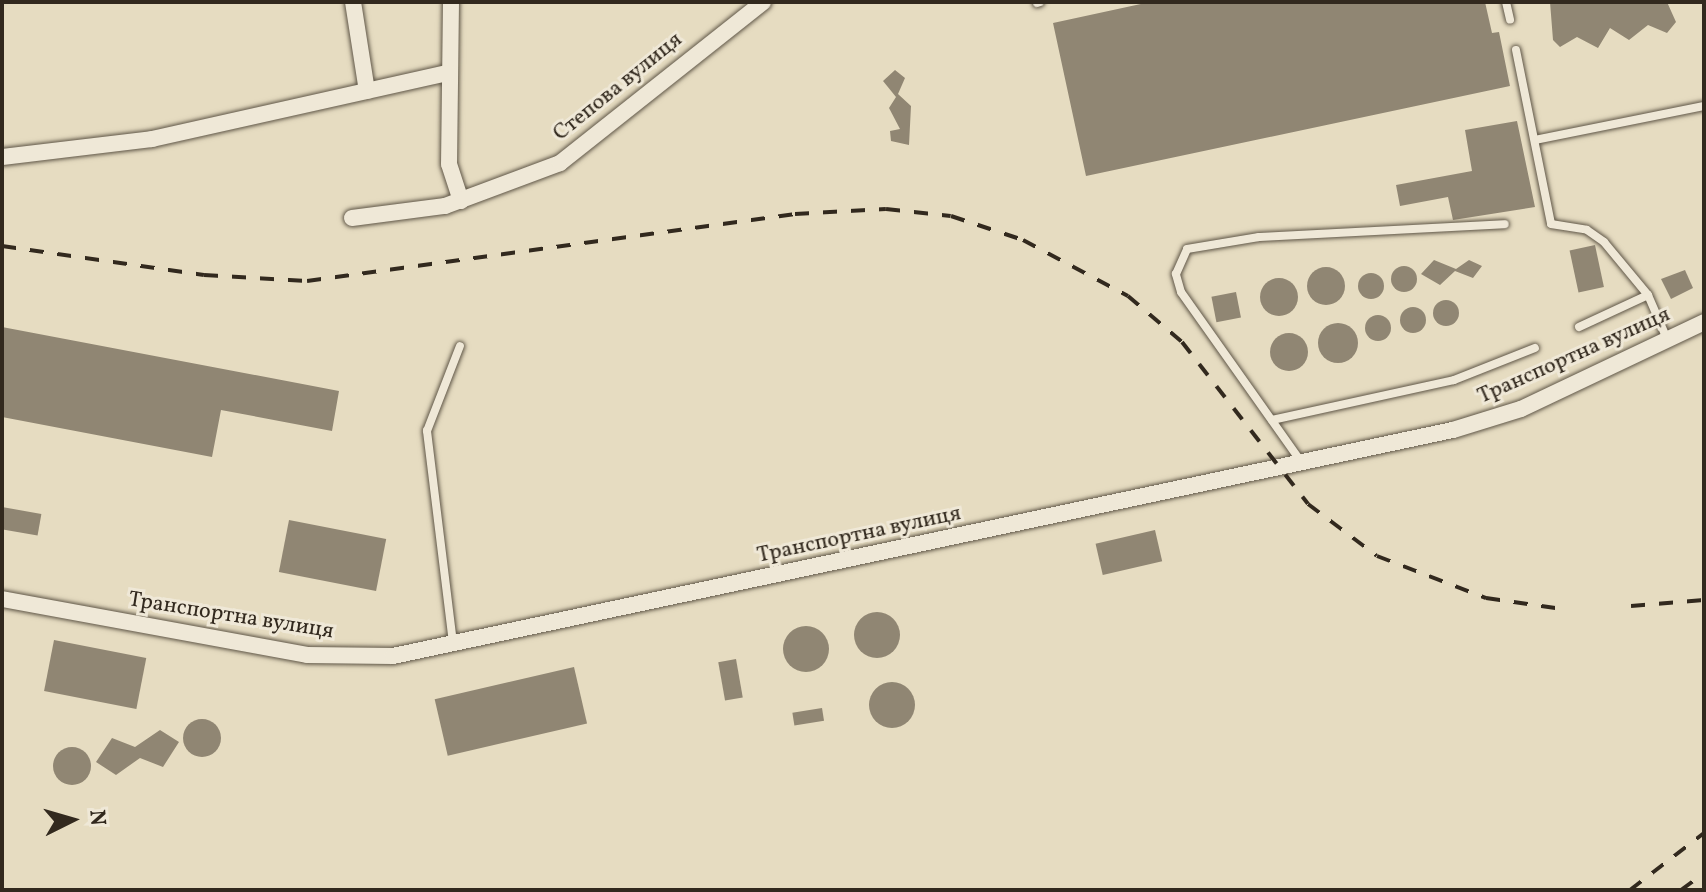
<!DOCTYPE html>
<html>
<head>
<meta charset="utf-8">
<style>
  body { margin:0 }
  #map { position:relative; width:1706px; height:892px; overflow:hidden; background:#e6dcc1; font-family:Vollkorn,serif }
  div>[style] { position:absolute }
  [style*='--x'] { left:calc(var(--x)*1px); top:calc(var(--y)*1px); width:calc(var(--w)*1px); rotate:calc(var(--a)*1deg) }
  .building>* { inset:0; background:#908673; transform-origin:0 0 }
  .round { border-radius:50% }
  .roads { filter:drop-shadow(0 0 2px #5f5647) drop-shadow(0 0 2px #5f5647) }
  .lane>* { height:8px; margin:-4px; padding:0 4px; transform-origin:4px; border-radius:4px; background:#efe8d7 }
  .street>* { height:16px; margin:-8px; padding:0 8px; transform-origin:8px; border-radius:8px; background:#efe8d7 }
  .rail>* { height:4px; margin-top:-2px; transform-origin:0; background:repeating-linear-gradient(90deg,#32291e 0 14px,transparent 0 28px) }
  span { translate:-50% -50%; white-space:nowrap; text-align:center; line-height:1.15; -webkit-text-stroke:6px #efe8d7; paint-order:stroke }
  .street-label { font-size:22px; color:#32291e }
  .frame { position:absolute; inset:0; border:4px solid #32291e; pointer-events:none }
  .north { position:absolute; left:32px; top:780px; width:80px; height:80px; -webkit-text-stroke:6px #efe8d7; paint-order:stroke; rotate:85deg; font-size:22px; font-weight:700; line-height:32px; text-align:center; color:#32291e }
  .north::after { content:''; display:block; margin:auto; width:28px; height:36px; background:#32291e; clip-path:polygon(50% 0,100% 100%,50% 72%,0 100%) }
</style>
</head>
<body>
<div id="map">
  <div class="building">
    <i style="clip-path:polygon(1150px 2px,1485px 2px,1492px 33px,1499px 32px,1510px 86px,1086px 176px,1053px 23px)"></i>
    <i style="clip-path:polygon(1550px 2px,1667px 2px,1676px 22px,1667px 33px,1648px 25px,1629px 40px,1610px 28px,1598px 48px,1577px 37px,1560px 47px,1553px 40px)"></i>
    <i style="clip-path:polygon(895px 70px,905px 78px,898px 94px,911px 106px,909px 145px,891px 141px,890px 131px,900px 129px,889px 108px,896px 97px,883px 81px)"></i>
    <i style="clip-path:polygon(1517px 121px,1535px 207px,1453px 220px,1448px 197px,1400px 206px,1396px 185px,1472px 171px,1465px 130px)"></i>
    <i style="left:1595px;top:245px;width:43px;height:26px;rotate:78deg"></i>
    <i style="clip-path:polygon(1434px 260px,1456px 269px,1469px 260px,1482px 266px,1473px 278px,1455px 271px,1440px 285px,1421px 274px)"></i>
    <i class="round" style="left:1391px;top:266px;width:26px;height:26px"></i>
    <i class="round" style="left:1307px;top:267px;width:38px;height:38px"></i>
    <i style="clip-path:polygon(1685px 270px,1693px 288px,1671px 299px,1661px 279px)"></i>
    <i class="round" style="left:1358px;top:273px;width:26px;height:26px"></i>
    <i class="round" style="left:1260px;top:278px;width:38px;height:38px"></i>
    <i style="left:1236px;top:292px;width:26px;height:25px;rotate:79deg"></i>
    <i class="round" style="left:1433px;top:300px;width:26px;height:26px"></i>
    <i class="round" style="left:1400px;top:307px;width:26px;height:26px"></i>
    <i class="round" style="left:1365px;top:315px;width:26px;height:26px"></i>
    <i class="round" style="left:1318px;top:323px;width:40px;height:40px"></i>
    <i style="clip-path:polygon(2px 327px,339px 391px,332px 431px,221px 410px,212px 457px,2px 417px)"></i>
    <i class="round" style="left:1270px;top:333px;width:38px;height:38px"></i>
    <i style="left:2px;top:507px;width:40px;height:22px;rotate:10deg"></i>
    <i style="left:289px;top:520px;width:99px;height:53px;rotate:11deg"></i>
    <i style="left:1155px;top:530px;width:32px;height:61px;rotate:77deg"></i>
    <i class="round" style="left:854px;top:612px;width:46px;height:46px"></i>
    <i class="round" style="left:783px;top:626px;width:46px;height:46px"></i>
    <i style="left:54px;top:640px;width:94px;height:52px;rotate:11deg"></i>
    <i style="left:736px;top:659px;width:39px;height:18px;rotate:80deg"></i>
    <i style="left:574px;top:667px;width:58px;height:143px;rotate:77deg"></i>
    <i class="round" style="left:869px;top:682px;width:46px;height:46px"></i>
    <i style="left:822px;top:708px;width:13px;height:30px;rotate:81deg"></i>
    <i class="round" style="left:183px;top:719px;width:38px;height:38px"></i>
    <i style="clip-path:polygon(160px 730px,179px 742px,163px 767px,140px 758px,116px 775px,96px 762px,112px 738px,135px 747px)"></i>
    <i class="round" style="left:53px;top:747px;width:38px;height:38px"></i>
  </div>
  <div class="roads">
    <div class="lane">
      <i style="--x:1506;--y:2;--w:18;--a:77"></i>
      <i style="--x:1037;--y:3;--w:3;--a:-18"></i>
      <i style="--x:1516;--y:50;--w:177;--a:78.6"></i>
      <i style="--x:1551;--y:224;--w:36;--a:9"></i>
      <i style="--x:1587;--y:230;--w:21;--a:35"></i>
      <i style="--x:1604;--y:242;--w:69;--a:50.3"></i>
      <i style="--x:1648;--y:295;--w:48;--a:66.6"></i>
      <i style="--x:1535;--y:140;--w:172;--a:-11.4"></i>
      <i style="--x:1579;--y:327;--w:76;--a:-24.9"></i>
      <i style="--x:1272;--y:420;--w:186;--a:-12.4"></i>
      <i style="--x:1454;--y:380;--w:87;--a:-21.6"></i>
      <i style="--x:1302;--y:463;--w:209;--a:-125.3"></i>
      <i style="--x:1181;--y:292;--w:19;--a:-106"></i>
      <i style="--x:1176;--y:274;--w:27;--a:-66"></i>
      <i style="--x:1187;--y:249;--w:73;--a:-9.5"></i>
      <i style="--x:1259;--y:237;--w:246;--a:-3"></i>
      <i style="--x:453;--y:643;--w:214;--a:-97"></i>
      <i style="--x:427;--y:431;--w:91;--a:-68.8"></i>
    </div>
    <div class="street">
      <i style="--x:353;--y:2;--w:90;--a:81.1"></i>
      <i style="--x:451;--y:2;--w:162;--a:90.7"></i>
      <i style="--x:449;--y:164;--w:39;--a:72"></i>
      <i style="--x:2;--y:157;--w:151;--a:-6.8"></i>
      <i style="--x:152;--y:139;--w:303;--a:-12.6"></i>
      <i style="--x:352;--y:218;--w:94;--a:-7.4"></i>
      <i style="--x:445;--y:206;--w:123;--a:-20.5"></i>
      <i style="--x:560;--y:163;--w:259;--a:-38.4"></i>
      <i style="--x:2;--y:599;--w:310;--a:10.4"></i>
      <i style="--x:307;--y:655;--w:86;--a:0.7"></i>
      <i style="--x:393;--y:656;--w:1084;--a:-12.04"></i>
      <i style="--x:1453;--y:430;--w:71;--a:-17.2"></i>
      <i style="--x:1521;--y:409;--w:203;--a:-25.4"></i>
    </div>
  </div>
  <div class="rail">
    <i style="--x:2;--y:246;--w:204;--a:8.2"></i>
    <i style="--x:204;--y:275;--w:103;--a:3.3"></i>
    <i style="--x:307;--y:281;--w:493;--a:-7.8"></i>
    <i style="--x:795;--y:214;--w:91;--a:-3.1"></i>
    <i style="--x:886;--y:209;--w:65;--a:6.1"></i>
    <i style="--x:951;--y:216;--w:76;--a:18.4"></i>
    <i style="--x:1023;--y:240;--w:119;--a:28.1"></i>
    <i style="--x:1128;--y:296;--w:71;--a:40.4"></i>
    <i style="--x:1182;--y:342;--w:205;--a:52.1"></i>
    <i style="--x:1308;--y:504;--w:86;--a:37"></i>
    <i style="--x:1377;--y:556;--w:117;--a:21.1"></i>
    <i style="--x:1486;--y:598;--w:77;--a:8.2"></i>
    <i style="--x:1631;--y:606;--w:73;--a:-4.7"></i>
    <i style="--x:1630;--y:890;--w:93;--a:-37.6"></i>
    <i style="--x:1681;--y:890;--w:29;--a:-36"></i>
  </div>
  <div class="street-label">
    <span style="left:618px;top:87px;rotate:-39deg">Степова вулиця</span>
    <span style="left:1574px;top:356px;rotate:-24deg">Транспортна вулиця</span>
    <span style="left:859px;top:535px;rotate:-12deg">Транспортна вулиця</span>
    <span style="left:231px;top:616px;rotate:9deg">Транспортна вулиця</span>
  </div>
  <div class="frame"></div>
  <div class="north">N</div>
</div>
</body>
</html>
